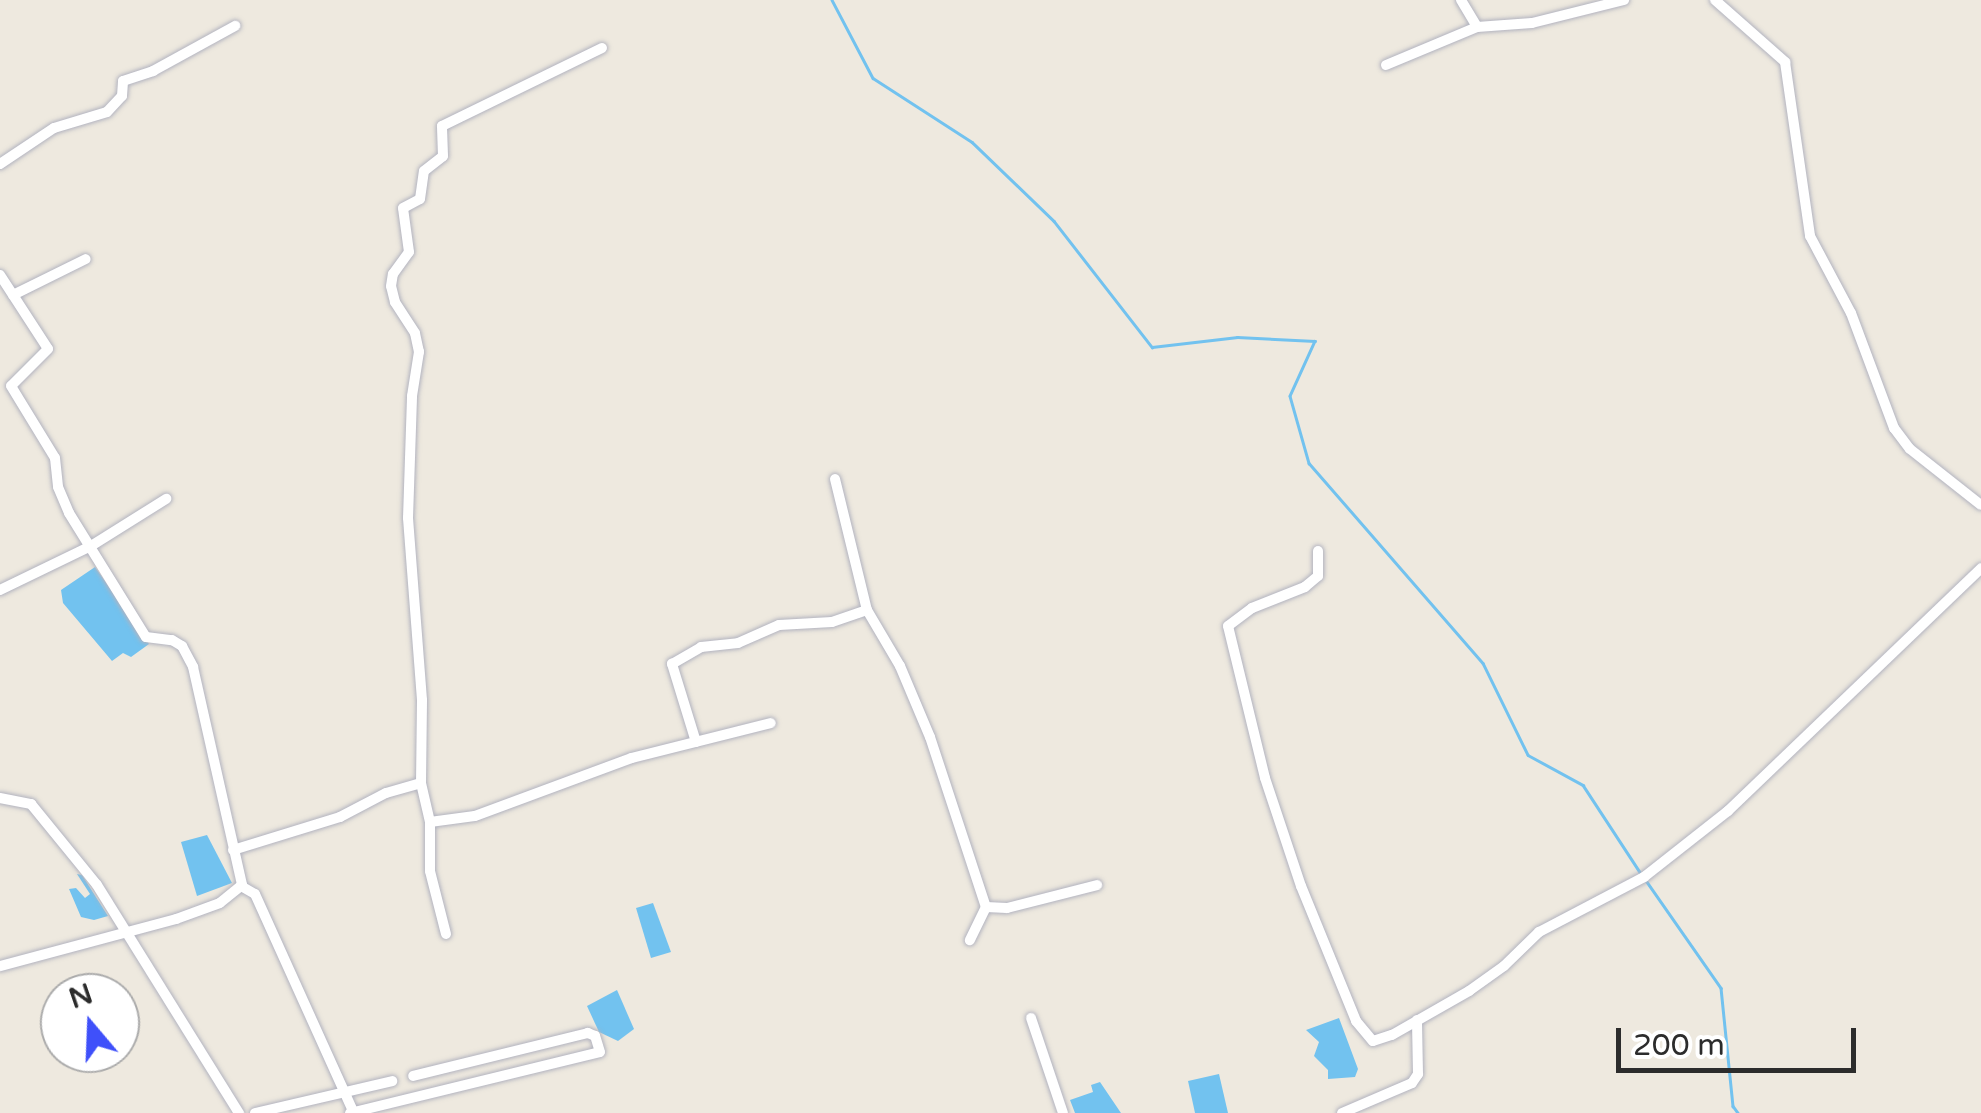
<!DOCTYPE html>
<html>
<head>
<meta charset="utf-8">
<style>
  body { margin:0 }
  #map { position:relative; width:1981px; height:1113px; overflow:hidden; background:#eee9df; font-family:"Varela Round",sans-serif }
  div>[style] { position:absolute }
  [style*='--x'] { left:calc(var(--x)*1px); top:calc(var(--y)*1px); width:calc(var(--w)*1px); rotate:calc(var(--a)*1deg) }
  .water>* { inset:0; background:#72c2ef }
  .stream>* { height:2.5px; margin:-1.25px; padding:0 1.25px; transform-origin:1.25px; border-radius:1.25px; background:#72c2ef }
  .roads { filter:drop-shadow(0 0 2px #b2b3bf) drop-shadow(0 0 2px #b2b3bf) }
  .minor>* { height:10px; margin:-5px; padding:0 5px; transform-origin:5px; border-radius:5px; background:#fff }
  span { translate:-50% -50%; white-space:nowrap; text-align:center; line-height:1.15; -webkit-text-stroke:8px #fff; paint-order:stroke }
  .north { position:absolute; left:40px; top:973px; width:100px; height:100px; box-sizing:border-box; background:#fff; border:2px solid #ababab; border-radius:50%; rotate:341deg; font-size:28px; font-weight:700; line-height:40px; text-align:center; color:#2c2c2c }
  .north::after { content:''; display:block; margin:auto; width:35px; height:45px; background:#3f50fa; clip-path:polygon(50% 0,100% 100%,50% 72%,0 100%) }
  .scale { position:absolute; left:1616px; top:1028px; width:240px; height:45px; box-sizing:border-box; border:5px solid #2c2c2c; border-top:0; padding-left:12px; font-size:30px; line-height:35px; white-space:nowrap; color:#2c2c2c; -webkit-text-stroke:8px #fff; paint-order:stroke }
</style>
</head>
<body>
<div id="map">
  <div class="water">
    <i style="clip-path:polygon(95px 567px,149px 644px,131px 657px,123px 653px,112px 661px,63px 603px,61px 590px)"></i>
    <i style="clip-path:polygon(207px 835px,232px 883px,197px 896px,181px 842px)"></i>
    <i style="clip-path:polygon(77px 874px,82px 875px,108px 916px,94px 920px,81px 917px,69px 889px,76px 888px,85px 898px,90px 894px)"></i>
    <i style="clip-path:polygon(653px 903px,671px 952px,651px 958px,636px 908px)"></i>
    <i style="clip-path:polygon(617px 990px,634px 1029px,618px 1041px,599px 1032px,587px 1006px)"></i>
    <i style="clip-path:polygon(1339px 1018px,1358px 1069px,1355px 1077px,1328px 1079px,1328px 1070px,1314px 1056px,1319px 1042px,1306px 1030px)"></i>
    <i style="clip-path:polygon(1219px 1074px,1228px 1113px,1195px 1113px,1188px 1081px)"></i>
    <i style="clip-path:polygon(1100px 1082px,1121px 1113px,1075px 1113px,1070px 1100px,1093px 1092px,1091px 1085px)"></i>
  </div>
  <div class="stream">
    <i style="--x:832;--y:0;--w:88;--a:62.3"></i>
    <i style="--x:873;--y:78;--w:118;--a:32.9"></i>
    <i style="--x:972;--y:142;--w:114;--a:43.9"></i>
    <i style="--x:1054;--y:221;--w:160;--a:52.1"></i>
    <i style="--x:1152;--y:347;--w:86;--a:-6.7"></i>
    <i style="--x:1237;--y:337;--w:78;--a:2.9"></i>
    <i style="--x:1315;--y:341;--w:60;--a:114.4"></i>
    <i style="--x:1290;--y:396;--w:70;--a:74.2"></i>
    <i style="--x:1309;--y:463;--w:265;--a:49"></i>
    <i style="--x:1483;--y:663;--w:102;--a:63.9"></i>
    <i style="--x:1528;--y:755;--w:63;--a:28.6"></i>
    <i style="--x:1583;--y:785;--w:104;--a:56.8"></i>
    <i style="--x:1645;--y:879;--w:133;--a:55.1"></i>
    <i style="--x:1721;--y:988;--w:119;--a:84.2"></i>
    <i style="--x:1733;--y:1106;--w:9;--a:54"></i>
  </div>
  <div class="roads">
    <div class="minor">
      <i style="--x:1461;--y:0;--w:31;--a:59"></i>
      <i style="--x:1715;--y:0;--w:94;--a:41.5"></i>
      <i style="--x:1785;--y:62;--w:176;--a:81.8"></i>
      <i style="--x:1810;--y:236;--w:87;--a:62"></i>
      <i style="--x:1851;--y:313;--w:123;--a:69.5"></i>
      <i style="--x:1894;--y:428;--w:26;--a:53"></i>
      <i style="--x:1910;--y:449;--w:90;--a:38.3"></i>
      <i style="--x:1386;--y:65;--w:99;--a:-22.7"></i>
      <i style="--x:1477;--y:27;--w:55;--a:-4.2"></i>
      <i style="--x:1532;--y:23;--w:95;--a:-14"></i>
      <i style="--x:0;--y:164;--w:65;--a:-33.7"></i>
      <i style="--x:54;--y:128;--w:55;--a:-16.8"></i>
      <i style="--x:107;--y:112;--w:22;--a:-47"></i>
      <i style="--x:122;--y:96;--w:15;--a:-86"></i>
      <i style="--x:123;--y:81;--w:32;--a:-18"></i>
      <i style="--x:153;--y:71;--w:94;--a:-28.8"></i>
      <i style="--x:0;--y:275;--w:88;--a:57"></i>
      <i style="--x:48;--y:349;--w:52;--a:135"></i>
      <i style="--x:11;--y:386;--w:84;--a:58.6"></i>
      <i style="--x:55;--y:458;--w:29;--a:84"></i>
      <i style="--x:58;--y:487;--w:28;--a:67"></i>
      <i style="--x:69;--y:513;--w:146;--a:58.2"></i>
      <i style="--x:146;--y:637;--w:26;--a:7"></i>
      <i style="--x:172;--y:640;--w:12;--a:31"></i>
      <i style="--x:182;--y:646;--w:24;--a:62"></i>
      <i style="--x:193;--y:667;--w:223;--a:77.3"></i>
      <i style="--x:242;--y:885;--w:28;--a:141"></i>
      <i style="--x:220;--y:903;--w:47;--a:160"></i>
      <i style="--x:176;--y:919;--w:182;--a:165"></i>
      <i style="--x:13;--y:295;--w:81;--a:-26.3"></i>
      <i style="--x:835;--y:479;--w:135;--a:76.3"></i>
      <i style="--x:867;--y:610;--w:65;--a:59.5"></i>
      <i style="--x:900;--y:666;--w:77;--a:67.1"></i>
      <i style="--x:930;--y:737;--w:179;--a:71.8"></i>
      <i style="--x:986;--y:907;--w:37;--a:116"></i>
      <i style="--x:1318;--y:551;--w:25;--a:90"></i>
      <i style="--x:1318;--y:576;--w:17;--a:140"></i>
      <i style="--x:1305;--y:587;--w:57;--a:158.4"></i>
      <i style="--x:1252;--y:608;--w:30;--a:143"></i>
      <i style="--x:1228;--y:626;--w:156;--a:76.3"></i>
      <i style="--x:1265;--y:778;--w:114;--a:71.6"></i>
      <i style="--x:1301;--y:886;--w:146;--a:67.8"></i>
      <i style="--x:1356;--y:1021;--w:26;--a:50"></i>
      <i style="--x:1373;--y:1041;--w:20;--a:-18"></i>
      <i style="--x:1392;--y:1035;--w:89;--a:-29.7"></i>
      <i style="--x:1469;--y:991;--w:43;--a:-35.5"></i>
      <i style="--x:1504;--y:966;--w:49;--a:-44.2"></i>
      <i style="--x:1539;--y:932;--w:119;--a:-27.6"></i>
      <i style="--x:1644;--y:877;--w:107;--a:-38.2"></i>
      <i style="--x:1728;--y:811;--w:351;--a:-43.8"></i>
      <i style="--x:0;--y:590;--w:101;--a:-25.8"></i>
      <i style="--x:91;--y:546;--w:89;--a:-32.1"></i>
      <i style="--x:696;--y:742;--w:82;--a:-107.1"></i>
      <i style="--x:672;--y:664;--w:34;--a:-30"></i>
      <i style="--x:701;--y:647;--w:37;--a:-6"></i>
      <i style="--x:738;--y:643;--w:45;--a:-23.7"></i>
      <i style="--x:779;--y:625;--w:53;--a:-3.2"></i>
      <i style="--x:832;--y:622;--w:37;--a:-19"></i>
      <i style="--x:0;--y:798;--w:32;--a:11"></i>
      <i style="--x:31;--y:804;--w:104;--a:50.8"></i>
      <i style="--x:97;--y:885;--w:269;--a:58.1"></i>
      <i style="--x:430;--y:822;--w:45;--a:-7.6"></i>
      <i style="--x:475;--y:816;--w:167;--a:-20.3"></i>
      <i style="--x:632;--y:758;--w:143;--a:-14.1"></i>
      <i style="--x:233;--y:850;--w:112;--a:-17.1"></i>
      <i style="--x:340;--y:817;--w:52;--a:-27.6"></i>
      <i style="--x:386;--y:793;--w:36;--a:-16"></i>
      <i style="--x:241;--y:886;--w:16;--a:30"></i>
      <i style="--x:255;--y:894;--w:240;--a:65.7"></i>
      <i style="--x:986;--y:907;--w:21;--a:3"></i>
      <i style="--x:1007;--y:908;--w:93;--a:-14.3"></i>
      <i style="--x:446;--y:934;--w:65;--a:-104.3"></i>
      <i style="--x:430;--y:871;--w:49;--a:-90"></i>
      <i style="--x:430;--y:822;--w:40;--a:-103"></i>
      <i style="--x:421;--y:783;--w:83;--a:-89.3"></i>
      <i style="--x:422;--y:700;--w:183;--a:-94.4"></i>
      <i style="--x:408;--y:518;--w:122;--a:-88.1"></i>
      <i style="--x:412;--y:396;--w:45;--a:-81"></i>
      <i style="--x:419;--y:352;--w:19;--a:-102"></i>
      <i style="--x:415;--y:333;--w:37;--a:-123"></i>
      <i style="--x:395;--y:302;--w:16;--a:-104"></i>
      <i style="--x:391;--y:286;--w:12;--a:-81"></i>
      <i style="--x:393;--y:274;--w:27;--a:-54"></i>
      <i style="--x:409;--y:252;--w:44;--a:-97.8"></i>
      <i style="--x:403;--y:208;--w:19;--a:-28"></i>
      <i style="--x:420;--y:199;--w:28;--a:-82"></i>
      <i style="--x:424;--y:171;--w:24;--a:-38"></i>
      <i style="--x:443;--y:156;--w:30;--a:-92"></i>
      <i style="--x:442;--y:126;--w:178;--a:-26"></i>
      <i style="--x:1031;--y:1018;--w:100;--a:71.4"></i>
      <i style="--x:255;--y:1113;--w:141;--a:-13.1"></i>
      <i style="--x:350;--y:1113;--w:257;--a:-13.7"></i>
      <i style="--x:600;--y:1052;--w:17;--a:-107"></i>
      <i style="--x:595;--y:1036;--w:8;--a:-157"></i>
      <i style="--x:588;--y:1033;--w:180;--a:166.2"></i>
      <i style="--x:1342;--y:1113;--w:76;--a:-23.2"></i>
      <i style="--x:1412;--y:1083;--w:11;--a:-56"></i>
      <i style="--x:1418;--y:1074;--w:54;--a:-91.1"></i>
    </div>
  </div>
  <div class="north">N</div>
  <div class="scale">200 m</div>
</div>
</body>
</html>
